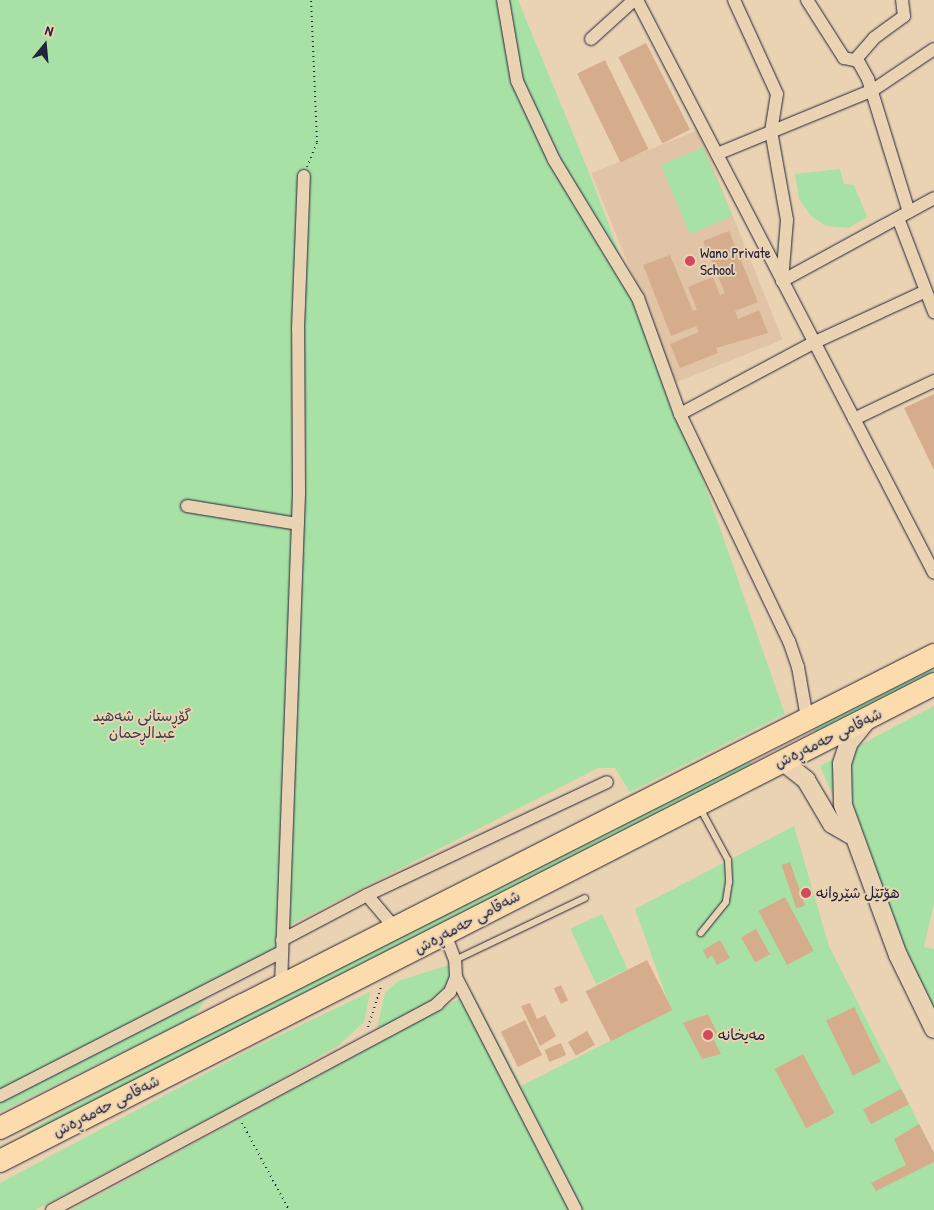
<!DOCTYPE html>
<html>
<head>
<meta charset="utf-8">
<style>
  body { margin:0 }
  #map { position:relative; width:934px; height:1210px; overflow:hidden; background:#ead3b3; font-family:"Patrick Hand","Playpen Sans Arabic",sans-serif }
  div>[style] { position:absolute }
  [style*='--x'] { left:calc(var(--x)*1px); top:calc(var(--y)*1px); width:calc(var(--w)*1px); rotate:calc(var(--a)*1deg) }
  .built>* { inset:0; background:#e0c4a5; transform-origin:0 0 }
  .green>* { inset:0; background:#a8e1a5; transform-origin:0 0 }
  .building>* { inset:0; background:#d5ac8c; transform-origin:0 0 }
  .path>* { height:2px; margin-top:-1px; transform-origin:0; background:repeating-linear-gradient(90deg,#22223b 0 1px,transparent 0 5px) }
  .roads { filter:drop-shadow(0 0 1px #22223b) drop-shadow(0 0 1px #22223b) }
  .lane>* { height:6px; margin:-3px; padding:0 3px; transform-origin:3px; border-radius:3px; background:#ead3b3 }
  .street>* { height:12px; margin:-6px; padding:0 6px; transform-origin:6px; border-radius:6px; background:#ead3b3 }
  .secondary>* { height:18px; margin:-9px; padding:0 9px; transform-origin:9px; border-radius:9px; background:#ead3b3 }
  .highway>* { height:22px; margin:-11px; padding:0 11px; transform-origin:11px; border-radius:11px; background:#fcdcac }
  .dots>* { width:14px; height:14px; translate:-50% -50%; box-sizing:border-box; border:2px solid #ead3b3; border-radius:50% }
  span { translate:-50% -50%; white-space:nowrap; text-align:center; line-height:1.15; -webkit-text-stroke:4px #ead3b3; paint-order:stroke }
  .poi-label { font-size:15px; color:#22223b }
  .left { translate:0 -50%; text-align:left }
  .park-label { font-size:15px; color:#363f4b }
  .street-label { font-size:15px; color:#22223b }
  .north { position:absolute; left:20px; top:20px; width:50px; height:50px; -webkit-text-stroke:4px #ead3b3; paint-order:stroke; rotate:17deg; font-size:14px; font-weight:700; line-height:20px; text-align:center; color:#22223b }
  .north::after { content:''; display:block; margin:auto; width:18px; height:22px; background:#22223b; clip-path:polygon(50% 0,100% 100%,50% 72%,0 100%) }
</style>
</head>
<body>
<div id="map">
  <div class="built">
    <i style="left:698px;top:130px;width:226px;height:115px;rotate:68deg"></i>
  </div>
  <div class="green">
    <i style="clip-path:polygon(0 0,518px 0,590px 175px,680px 414px,785px 714px,630px 792px,615px 768px,598px 768px,288px 926px,277px 951px,218px 980px,193px 1018px,0 1112px)"></i>
    <i style="left:703px;top:147px;width:75px;height:46px;rotate:67deg"></i>
    <i style="clip-path:polygon(840px 169px,844px 184px,854px 185px,867px 217px,849px 228px,826px 226px,811px 216px,799px 199px,795px 174px)"></i>
    <i style="clip-path:polygon(934px 663px,934px 676px,817px 736px,813px 727px)"></i>
    <i style="clip-path:polygon(934px 706px,934px 903px,924px 947px,934px 949px,934px 1026px,820px 766px)"></i>
    <i style="clip-path:polygon(749px 759px,754px 768px,29px 1138px,27px 1132px,68px 1108px,232px 1020px)"></i>
    <i style="clip-path:polygon(794px 826px,829px 946px,934px 1153px,934px 1210px,71px 1210px,472px 992px,521px 1086px,671px 1010px,635px 909px)"></i>
    <i style="left:602px;top:914px;width:61px;height:35px;rotate:65deg"></i>
    <i style="clip-path:polygon(449px 965px,452px 974px,447px 988px,435px 1001px,401px 1021px,377px 1028px,385px 993px,398px 981px)"></i>
    <i style="clip-path:polygon(370px 992px,364px 1022px,338px 1046px,241px 1102px,35px 1210px,0 1210px,0 1183px,253px 1048px)"></i>
  </div>
  <div class="building">
    <i style="left:646px;top:43px;width:97px;height:31px;rotate:63deg"></i>
    <i style="left:605px;top:60px;width:99px;height:31px;rotate:64deg"></i>
    <i style="clip-path:polygon(729px 231px,758px 302px,735px 311px,738px 319px,759px 310px,768px 333px,716px 348px,718px 353px,680px 368px,670px 344px,699px 332px,696px 326px,671px 336px,643px 265px,670px 255px,693px 311px,697px 310px,688px 287px,713px 277px,720px 295px,725px 293px,703px 241px)"></i>
    <i style="clip-path:polygon(934px 394px,934px 470px,904px 408px)"></i>
    <i style="left:790px;top:862px;width:46px;height:9px;rotate:71deg"></i>
    <i style="left:785px;top:897px;width:61px;height:30px;rotate:62deg"></i>
    <i style="left:756px;top:929px;width:29px;height:17px;rotate:61deg"></i>
    <i style="clip-path:polygon(720px 940px,730px 958px,717px 965px,712px 955px,707px 959px,703px 950px)"></i>
    <i style="left:647px;top:960px;width:56px;height:69px;rotate:63deg"></i>
    <i style="left:561px;top:985px;width:17px;height:8px;rotate:65deg"></i>
    <i style="clip-path:polygon(530px 1003px,537px 1019px,545px 1015px,556px 1036px,540px 1046px,521px 1006px)"></i>
    <i style="left:854px;top:1007px;width:61px;height:31px;rotate:64deg"></i>
    <i style="clip-path:polygon(708px 1014px,717px 1033px,712px 1036px,721px 1054px,702px 1059px,683px 1023px)"></i>
    <i style="left:525px;top:1020px;width:39px;height:27px;rotate:64deg"></i>
    <i style="left:587px;top:1031px;width:16px;height:22px;rotate:60deg"></i>
    <i style="left:561px;top:1043px;width:13px;height:18px;rotate:67deg"></i>
    <i style="left:803px;top:1054px;width:67px;height:32px;rotate:62deg"></i>
    <i style="left:901px;top:1089px;width:17px;height:43px;rotate:62deg"></i>
    <i style="clip-path:polygon(919px 1124px,934px 1153px,934px 1162px,876px 1191px,871px 1183px,906px 1165px,894px 1139px)"></i>
  </div>
  <div class="path">
    <i style="--x:307;--y:167;--w:27;--a:-68"></i>
    <i style="--x:317;--y:142;--w:142;--a:-92.4"></i>
    <i style="--x:368;--y:1027;--w:45;--a:-72"></i>
    <i style="--x:242;--y:1123;--w:99;--a:61.6"></i>
  </div>
  <div class="roads">
    <div class="lane">
      <i style="--x:700;--y:808;--w:59;--a:61.7"></i>
      <i style="--x:728;--y:860;--w:22;--a:87"></i>
      <i style="--x:729;--y:882;--w:20;--a:99"></i>
      <i style="--x:726;--y:902;--w:40;--a:129"></i>
      <i style="--x:455;--y:960;--w:144;--a:-25.5"></i>
    </div>
    <div class="street">
      <i style="--x:503;--y:0;--w:82;--a:80.2"></i>
      <i style="--x:517;--y:81;--w:87;--a:64.9"></i>
      <i style="--x:554;--y:160;--w:162;--a:58.7"></i>
      <i style="--x:638;--y:298;--w:123;--a:70.1"></i>
      <i style="--x:680;--y:414;--w:252;--a:64.4"></i>
      <i style="--x:789;--y:641;--w:28;--a:71"></i>
      <i style="--x:798;--y:667;--w:52;--a:80"></i>
      <i style="--x:637;--y:0;--w:645;--a:62.6"></i>
      <i style="--x:734;--y:0;--w:103;--a:65.4"></i>
      <i style="--x:777;--y:94;--w:37;--a:99"></i>
      <i style="--x:771;--y:131;--w:90;--a:79.8"></i>
      <i style="--x:787;--y:220;--w:61;--a:94.7"></i>
      <i style="--x:807;--y:0;--w:69;--a:57.5"></i>
      <i style="--x:844;--y:58;--w:14;--a:12"></i>
      <i style="--x:858;--y:61;--w:21;--a:61"></i>
      <i style="--x:868;--y:79;--w:139;--a:72.9"></i>
      <i style="--x:591;--y:39;--w:58;--a:-42.2"></i>
      <i style="--x:856;--y:59;--w:28;--a:-49"></i>
      <i style="--x:874;--y:38;--w:37;--a:-36"></i>
      <i style="--x:904;--y:16;--w:16;--a:-97"></i>
      <i style="--x:717;--y:154;--w:169;--a:-22.3"></i>
      <i style="--x:873;--y:90;--w:73;--a:-33.9"></i>
      <i style="--x:898;--y:218;--w:101;--a:69"></i>
      <i style="--x:782;--y:281;--w:173;--a:-28.6"></i>
      <i style="--x:680;--y:414;--w:151;--a:-28.1"></i>
      <i style="--x:813;--y:343;--w:122;--a:-24.7"></i>
      <i style="--x:854;--y:419;--w:89;--a:-25.4"></i>
      <i style="--x:187;--y:506;--w:112;--a:9.2"></i>
      <i style="--x:367;--y:895;--w:43;--a:49.7"></i>
      <i style="--x:282;--y:940;--w:96;--a:-27.9"></i>
      <i style="--x:367;--y:895;--w:265;--a:-25.2"></i>
      <i style="--x:456;--y:977;--w:262;--a:62.8"></i>
      <i style="--x:281;--y:985;--w:492;--a:-87.9"></i>
      <i style="--x:299;--y:493;--w:164;--a:-90.3"></i>
      <i style="--x:298;--y:329;--w:153;--a:-87.8"></i>
      <i style="--x:0;--y:1096;--w:317;--a:-27.1"></i>
      <i style="--x:52;--y:1210;--w:437;--a:-28.1"></i>
      <i style="--x:437;--y:1004;--w:18;--a:-43"></i>
      <i style="--x:450;--y:992;--w:16;--a:-68"></i>
      <i style="--x:456;--y:977;--w:17;--a:-93"></i>
      <i style="--x:455;--y:960;--w:30;--a:-111"></i>
    </div>
    <div class="secondary">
      <i style="--x:867;--y:720;--w:28;--a:129"></i>
      <i style="--x:849;--y:742;--w:23;--a:108"></i>
      <i style="--x:842;--y:764;--w:41;--a:88.6"></i>
      <i style="--x:843;--y:805;--w:160;--a:69.9"></i>
      <i style="--x:898;--y:955;--w:82;--a:64.1"></i>
      <i style="--x:782;--y:761;--w:31;--a:38"></i>
      <i style="--x:806;--y:780;--w:51;--a:59.4"></i>
      <i style="--x:832;--y:824;--w:22;--a:30"></i>
    </div>
    <div class="highway">
      <i style="--x:0;--y:1128;--w:1047;--a:-26.86"></i>
      <i style="--x:0;--y:1161;--w:1049;--a:-27.05"></i>
    </div>
  </div>
  <div class="dots">
    <i style="left:690px;top:261px;background:#d1495b"></i>
    <i style="left:806px;top:893px;background:#d1495b"></i>
    <i style="left:708px;top:1035px;background:#d1495b"></i>
  </div>
  <div class="poi-label">
    <span class="left" style="left:700px;top:261px">Wano Private<br>School</span>
    <span class="left" style="left:816px;top:893px">هۆتێل شێروانە</span>
    <span class="left" style="left:718px;top:1035px">مەیخانە</span>
  </div>
  <div class="park-label">
    <span style="left:142px;top:724px">گۆڕستانی شەهید<br>عبدالڕحمان</span>
  </div>
  <div class="street-label">
    <span style="left:828px;top:738px;rotate:-26deg">شەقامی حەمەڕەش</span>
    <span style="left:467px;top:922px;rotate:-28deg">شەقامی حەمەڕەش</span>
    <span style="left:106px;top:1106px;rotate:-27deg">شەقامی حەمەڕەش</span>
  </div>
  <div class="north">N</div>
</div>
</body>
</html>
